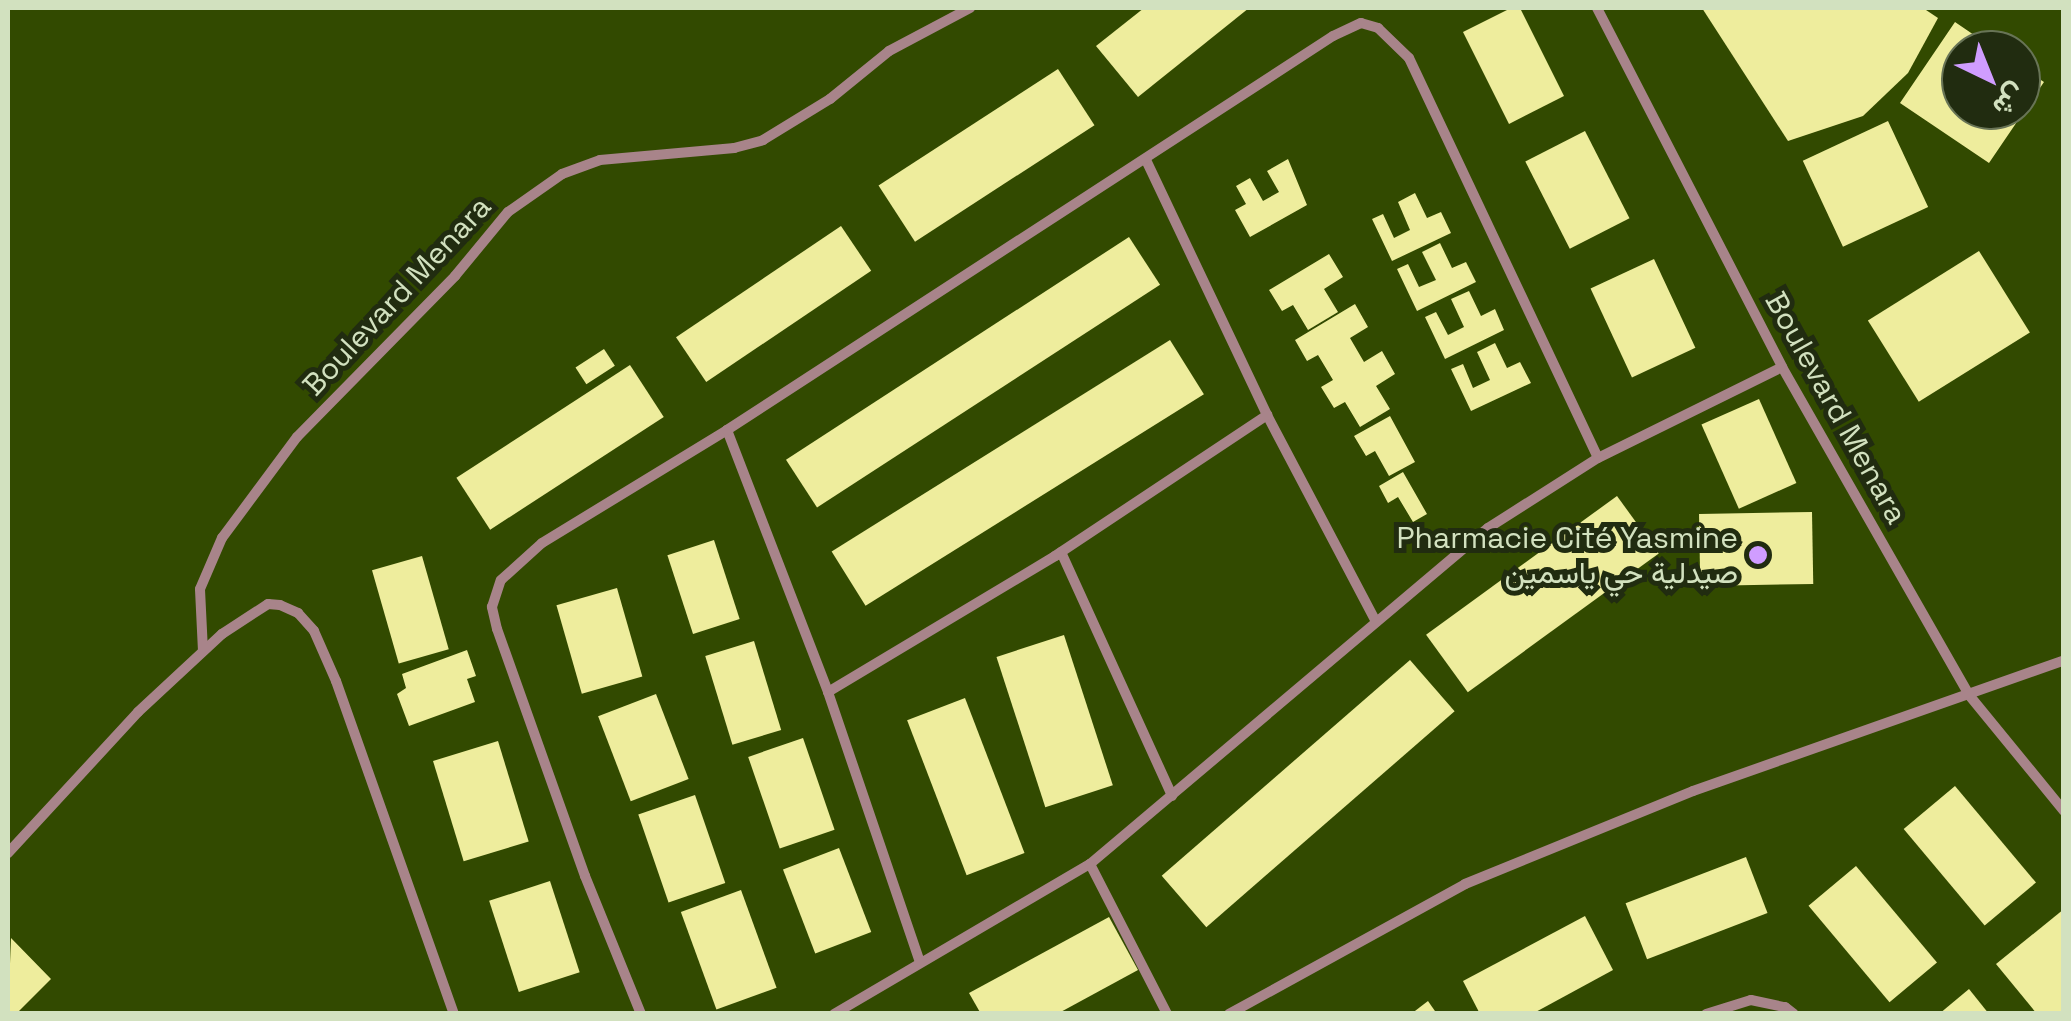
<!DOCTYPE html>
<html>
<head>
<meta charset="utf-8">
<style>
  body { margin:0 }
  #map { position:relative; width:2071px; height:1021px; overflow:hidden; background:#324a00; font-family:"Space Grotesk",Vazirmatn,sans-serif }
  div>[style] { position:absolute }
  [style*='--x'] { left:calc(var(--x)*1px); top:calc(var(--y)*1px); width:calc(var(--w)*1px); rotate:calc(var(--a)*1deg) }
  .building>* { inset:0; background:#eeed9d; transform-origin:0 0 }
  .minor>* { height:10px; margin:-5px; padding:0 5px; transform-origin:5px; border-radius:5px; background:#a8848a }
  .dots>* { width:28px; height:28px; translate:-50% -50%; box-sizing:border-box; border:5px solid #212c10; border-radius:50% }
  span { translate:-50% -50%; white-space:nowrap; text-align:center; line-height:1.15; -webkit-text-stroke:10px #212c10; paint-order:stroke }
  .street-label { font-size:30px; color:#d2e1bf }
  .poi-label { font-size:30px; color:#d2e1bf }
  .right { translate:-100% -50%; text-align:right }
  .frame { position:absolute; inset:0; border:10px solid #d2e1bf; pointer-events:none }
  .north { position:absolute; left:1941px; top:30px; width:100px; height:100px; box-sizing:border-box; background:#212c10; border:2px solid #687456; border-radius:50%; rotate:137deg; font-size:28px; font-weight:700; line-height:40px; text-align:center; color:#d2e1bf }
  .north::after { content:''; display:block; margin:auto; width:35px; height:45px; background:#d09dff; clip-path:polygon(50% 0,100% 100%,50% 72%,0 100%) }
</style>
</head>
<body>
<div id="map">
  <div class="building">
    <i style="clip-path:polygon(1144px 8px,1249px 8px,1138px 97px,1096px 46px)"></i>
    <i style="clip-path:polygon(1511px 8px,1520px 8px,1564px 96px,1509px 124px,1463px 32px)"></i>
    <i style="clip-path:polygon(1702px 8px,1923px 8px,1938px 18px,1908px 73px,1863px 116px,1788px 141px)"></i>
    <i style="clip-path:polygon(1955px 22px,1996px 50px,1961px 50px,1961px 110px,2021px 110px,2021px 67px,2044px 82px,1989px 163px,1900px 103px)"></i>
    <i style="left:1058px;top:69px;width:67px;height:214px;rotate:57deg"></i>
    <i style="left:1888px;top:121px;width:95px;height:94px;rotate:65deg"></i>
    <i style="left:1585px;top:131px;width:98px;height:67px;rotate:63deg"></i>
    <i style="clip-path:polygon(1288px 159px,1307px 205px,1250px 237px,1235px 210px,1246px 204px,1236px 186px,1250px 178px,1263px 201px,1279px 192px,1267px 171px)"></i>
    <i style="clip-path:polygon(1415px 193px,1427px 218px,1441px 212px,1451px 233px,1392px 261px,1372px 219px,1383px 214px,1394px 238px,1410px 230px,1398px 202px)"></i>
    <i style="left:841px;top:226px;width:54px;height:199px;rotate:56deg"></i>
    <i style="left:1129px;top:237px;width:57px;height:409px;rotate:57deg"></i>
    <i style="clip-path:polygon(1440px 243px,1452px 268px,1466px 262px,1476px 282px,1417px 311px,1397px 269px,1408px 264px,1419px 287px,1436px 280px,1422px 252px)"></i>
    <i style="left:1979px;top:251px;width:96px;height:131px;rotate:58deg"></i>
    <i style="clip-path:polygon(1329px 254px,1343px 277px,1324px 289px,1338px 312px,1308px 330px,1293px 305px,1282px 311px,1269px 290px)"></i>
    <i style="left:1654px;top:259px;width:98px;height:70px;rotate:65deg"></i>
    <i style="clip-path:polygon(1469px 291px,1481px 316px,1495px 309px,1504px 330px,1445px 359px,1425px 317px,1436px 312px,1448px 335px,1464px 327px,1451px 299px)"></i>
    <i style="clip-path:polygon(1355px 304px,1368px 327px,1350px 338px,1364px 362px,1382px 351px,1395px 374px,1376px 386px,1390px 409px,1360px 427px,1345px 402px,1334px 408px,1321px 387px,1333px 380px,1318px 355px,1307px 361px,1295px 340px)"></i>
    <i style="left:1170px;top:340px;width:64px;height:399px;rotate:58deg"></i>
    <i style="clip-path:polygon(1495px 343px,1507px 368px,1520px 362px,1531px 383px,1471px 411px,1451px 369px,1463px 364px,1473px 388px,1490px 380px,1477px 352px)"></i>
    <i style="left:604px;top:349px;width:20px;height:34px;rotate:57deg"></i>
    <i style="left:630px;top:365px;width:62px;height:207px;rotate:57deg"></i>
    <i style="left:1759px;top:399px;width:92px;height:63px;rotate:66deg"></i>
    <i style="clip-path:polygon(1390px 416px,1415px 462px,1389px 476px,1375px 451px,1366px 456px,1354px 436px)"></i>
    <i style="clip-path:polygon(1403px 472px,1427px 514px,1413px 522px,1398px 497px,1388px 503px,1379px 486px)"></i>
    <i style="left:1617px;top:496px;width:71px;height:236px;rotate:54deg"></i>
    <i style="left:1812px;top:512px;width:72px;height:113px;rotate:89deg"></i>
    <i style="left:714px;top:540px;width:83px;height:49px;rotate:72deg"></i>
    <i style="left:422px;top:556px;width:97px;height:52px;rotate:74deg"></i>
    <i style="left:617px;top:588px;width:92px;height:63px;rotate:74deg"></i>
    <i style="left:1064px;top:635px;width:158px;height:71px;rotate:72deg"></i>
    <i style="left:754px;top:641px;width:93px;height:51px;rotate:73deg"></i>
    <i style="clip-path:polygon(467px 650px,476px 676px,467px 679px,475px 702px,409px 726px,397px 694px,406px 688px,402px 674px)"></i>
    <i style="left:1410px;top:660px;width:68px;height:329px;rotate:49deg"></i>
    <i style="left:656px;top:694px;width:91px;height:62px;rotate:69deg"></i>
    <i style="left:965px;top:698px;width:166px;height:62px;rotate:69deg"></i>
    <i style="left:803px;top:738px;width:97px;height:58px;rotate:71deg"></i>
    <i style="left:498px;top:741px;width:105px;height:68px;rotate:73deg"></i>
    <i style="left:1955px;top:786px;width:126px;height:67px;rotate:50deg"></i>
    <i style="left:695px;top:795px;width:93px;height:60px;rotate:71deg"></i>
    <i style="left:839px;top:848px;width:90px;height:60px;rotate:69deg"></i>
    <i style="left:1746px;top:857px;width:60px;height:129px;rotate:69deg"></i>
    <i style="left:1856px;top:866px;width:126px;height:62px;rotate:50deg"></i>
    <i style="left:550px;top:881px;width:96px;height:64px;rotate:72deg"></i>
    <i style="left:741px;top:890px;width:104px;height:64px;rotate:70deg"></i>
    <i style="clip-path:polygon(2064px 909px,2064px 1014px,2037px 1014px,1996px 964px)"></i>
    <i style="clip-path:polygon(1585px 916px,1613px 970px,1532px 1014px,1480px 1014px,1463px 981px)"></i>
    <i style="clip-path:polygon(1109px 917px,1138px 970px,1057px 1014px,981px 1014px,969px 993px)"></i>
    <i style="clip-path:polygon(11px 938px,51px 979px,19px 1011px,21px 1014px,8px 1014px)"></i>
    <i style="clip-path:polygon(1969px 989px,1989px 1014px,1939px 1014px)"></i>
    <i style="clip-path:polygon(1428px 1001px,1437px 1014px,1411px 1014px)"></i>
  </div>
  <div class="minor">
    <i style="--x:1597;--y:8;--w:404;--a:62.7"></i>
    <i style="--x:1782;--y:367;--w:378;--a:60.3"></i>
    <i style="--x:1969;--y:695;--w:150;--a:50.7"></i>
    <i style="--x:1146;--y:160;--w:282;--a:64.6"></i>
    <i style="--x:1267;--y:415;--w:232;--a:62.2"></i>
    <i style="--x:727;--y:430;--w:281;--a:68.9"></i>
    <i style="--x:828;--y:692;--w:285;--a:71.2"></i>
    <i style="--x:1061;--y:552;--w:268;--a:65.5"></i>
    <i style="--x:203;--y:651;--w:62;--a:-92.8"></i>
    <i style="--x:200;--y:589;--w:56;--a:-66.7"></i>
    <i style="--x:222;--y:538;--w:126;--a:-53.4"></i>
    <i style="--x:297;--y:437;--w:226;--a:-45.5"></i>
    <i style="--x:455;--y:276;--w:83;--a:-50.4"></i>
    <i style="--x:508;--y:212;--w:66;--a:-35.1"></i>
    <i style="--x:562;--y:174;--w:40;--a:-20.2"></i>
    <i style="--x:600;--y:160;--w:135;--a:-5.1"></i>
    <i style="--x:734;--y:148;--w:30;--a:-15"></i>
    <i style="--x:763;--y:140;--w:79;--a:-31.5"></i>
    <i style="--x:830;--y:99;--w:76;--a:-39.1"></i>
    <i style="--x:889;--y:51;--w:92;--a:-28"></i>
    <i style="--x:828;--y:692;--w:265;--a:-30.9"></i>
    <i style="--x:1055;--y:556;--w:255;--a:-33.6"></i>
    <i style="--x:8;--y:853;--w:192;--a:-47.3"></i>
    <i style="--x:138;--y:712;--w:115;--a:-42.9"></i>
    <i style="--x:222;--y:634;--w:55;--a:-33.1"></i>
    <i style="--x:268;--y:604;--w:12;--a:5"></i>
    <i style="--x:280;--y:605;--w:20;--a:24"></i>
    <i style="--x:298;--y:613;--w:24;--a:48"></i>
    <i style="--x:314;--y:631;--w:55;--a:66.3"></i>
    <i style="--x:336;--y:681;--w:353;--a:70.5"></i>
    <i style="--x:1090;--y:864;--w:169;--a:62.8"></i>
    <i style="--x:641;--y:1014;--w:149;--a:-112.1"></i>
    <i style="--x:585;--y:876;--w:262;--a:-109.6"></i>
    <i style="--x:497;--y:629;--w:23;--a:-103"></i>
    <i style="--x:492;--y:607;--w:28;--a:-72"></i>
    <i style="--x:501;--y:580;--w:55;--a:-42.1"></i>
    <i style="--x:542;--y:543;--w:217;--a:-31.4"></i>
    <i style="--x:727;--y:430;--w:723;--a:-33.03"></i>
    <i style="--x:1333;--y:36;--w:31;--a:-25"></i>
    <i style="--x:1361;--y:23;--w:18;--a:16"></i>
    <i style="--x:1378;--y:28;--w:43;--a:44.1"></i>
    <i style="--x:1409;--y:58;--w:442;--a:64.7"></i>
    <i style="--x:834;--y:1014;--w:297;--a:-30.4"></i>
    <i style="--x:1090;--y:864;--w:521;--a:-40.17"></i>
    <i style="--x:1488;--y:528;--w:130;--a:-32.5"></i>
    <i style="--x:1598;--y:458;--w:205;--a:-26.3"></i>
    <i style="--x:1229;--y:1014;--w:269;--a:-28.8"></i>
    <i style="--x:1465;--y:884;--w:246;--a:-22.2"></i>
    <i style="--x:1693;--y:791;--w:393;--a:-19.4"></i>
    <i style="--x:1706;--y:1014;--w:47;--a:-17.3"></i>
    <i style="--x:1751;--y:1000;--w:35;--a:12"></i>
    <i style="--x:1785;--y:1007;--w:11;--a:38"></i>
  </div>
  <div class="dots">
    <i style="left:1758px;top:555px;background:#d09dff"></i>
  </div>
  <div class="street-label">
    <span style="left:397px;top:296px;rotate:-47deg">Boulevard Menara</span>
    <span style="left:1836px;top:408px;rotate:61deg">Boulevard Menara</span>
  </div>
  <div class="poi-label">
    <span class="right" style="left:1738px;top:555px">Pharmacie Cité Yasmine<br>صيدلية حي ياسمين</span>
  </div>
  <div class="frame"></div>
  <div class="north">ش</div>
</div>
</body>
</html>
